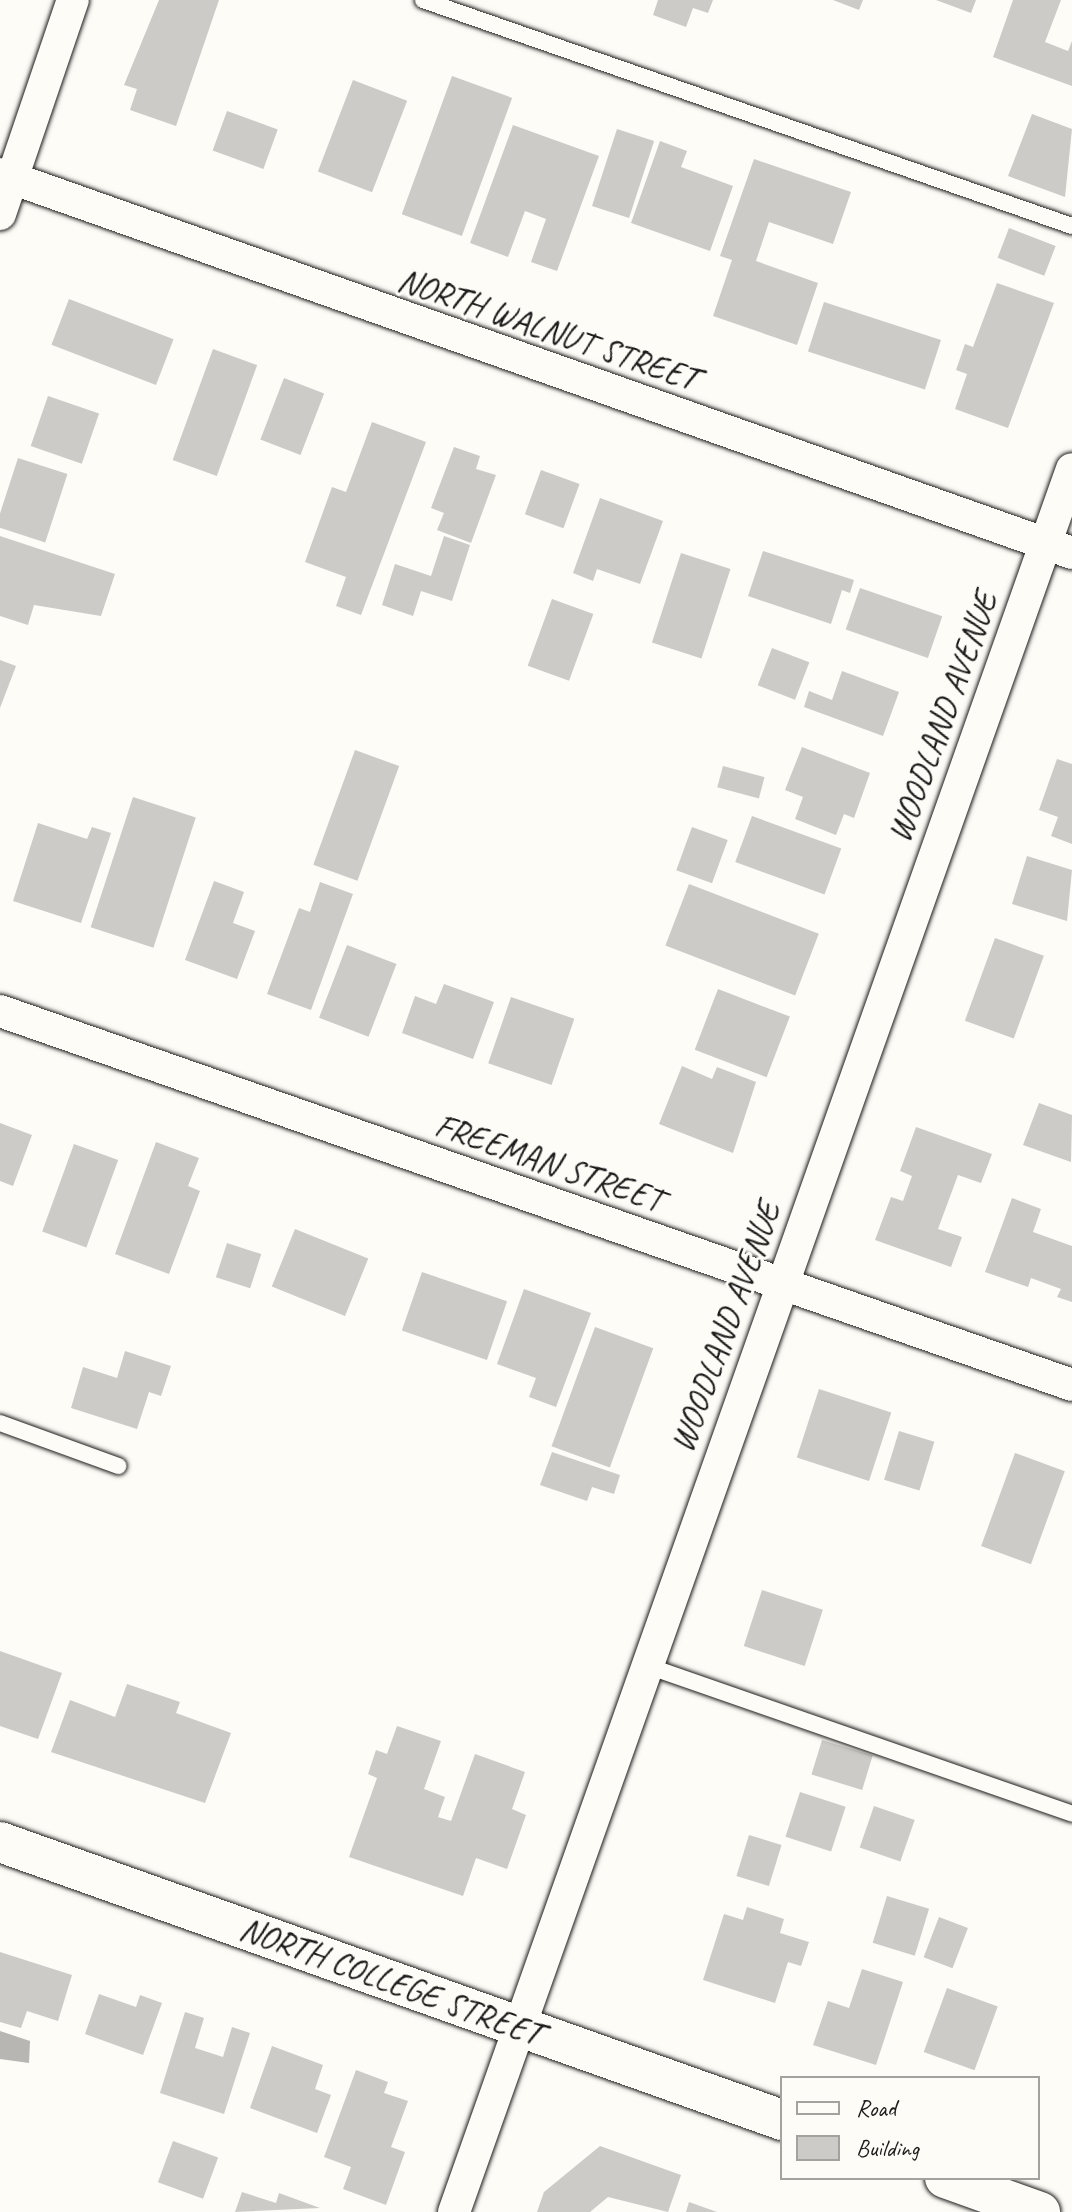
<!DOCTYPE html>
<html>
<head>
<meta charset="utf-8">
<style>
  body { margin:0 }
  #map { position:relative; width:1072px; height:2212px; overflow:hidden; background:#fdfcf7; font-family:Caveat,sans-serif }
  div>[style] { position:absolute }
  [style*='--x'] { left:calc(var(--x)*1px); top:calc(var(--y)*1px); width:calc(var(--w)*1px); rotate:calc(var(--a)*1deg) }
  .water>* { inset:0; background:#b7b6b2 }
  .building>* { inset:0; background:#cccbc8; transform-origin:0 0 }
  .roads { filter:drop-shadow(0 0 2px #1c1c1c) drop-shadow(0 0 2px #1c1c1c) }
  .service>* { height:16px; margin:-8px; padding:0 8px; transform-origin:8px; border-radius:8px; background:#fdfcf7 }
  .minor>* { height:32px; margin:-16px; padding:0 16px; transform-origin:16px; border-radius:16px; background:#fdfcf7 }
  .tertiary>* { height:40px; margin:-20px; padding:0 20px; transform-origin:20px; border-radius:20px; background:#fdfcf7 }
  span { translate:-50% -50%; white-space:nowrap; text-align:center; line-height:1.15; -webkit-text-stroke:6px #fdfcf7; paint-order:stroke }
  .street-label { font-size:34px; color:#1c1c1c }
  .legend { position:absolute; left:780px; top:2076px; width:260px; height:104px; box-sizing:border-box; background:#fdfcf7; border:2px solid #a3a29f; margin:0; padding:10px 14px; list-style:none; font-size:24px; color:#1c1c1c }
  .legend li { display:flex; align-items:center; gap:16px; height:40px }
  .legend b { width:40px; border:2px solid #a3a29f }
</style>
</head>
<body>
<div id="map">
  <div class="water">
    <i style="clip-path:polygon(0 2031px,30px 2041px,29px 2063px,0 2059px)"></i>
  </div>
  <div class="building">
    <i style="clip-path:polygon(159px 0,219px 0,176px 126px,130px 110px,137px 89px,124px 85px)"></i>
    <i style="clip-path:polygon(658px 0,713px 0,708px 13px,693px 8px,686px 27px,653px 15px)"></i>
    <i style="clip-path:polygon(833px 0,863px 0,859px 10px)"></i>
    <i style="clip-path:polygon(936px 0,976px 0,971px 13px)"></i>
    <i style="clip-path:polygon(1013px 0,1061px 0,1045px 42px,1068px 51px,1072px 41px,1072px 86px,993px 57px)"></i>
    <i style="left:452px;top:76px;width:64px;height:147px;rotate:20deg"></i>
    <i style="left:353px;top:80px;width:58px;height:98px;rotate:21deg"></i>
    <i style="left:227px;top:111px;width:54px;height:42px;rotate:20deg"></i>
    <i style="clip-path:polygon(1032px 114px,1072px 129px,1065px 197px,1008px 176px)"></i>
    <i style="clip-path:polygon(513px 125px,599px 156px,557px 271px,531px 262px,546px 219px,525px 211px,508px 257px,470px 243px)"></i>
    <i style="left:617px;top:129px;width:39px;height:81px;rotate:18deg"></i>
    <i style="clip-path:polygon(660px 141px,687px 151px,681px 167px,733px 186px,710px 251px,631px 223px)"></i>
    <i style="clip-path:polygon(754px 159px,851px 192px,833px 244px,769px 222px,756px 261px,818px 283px,797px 345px,713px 316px,732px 260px,720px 256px)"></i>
    <i style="left:1009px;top:228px;width:50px;height:32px;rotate:21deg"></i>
    <i style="clip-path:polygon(997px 283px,1054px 303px,1008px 428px,955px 409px,967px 374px,956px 370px,965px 344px,973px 347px)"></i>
    <i style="left:69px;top:299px;width:112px;height:49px;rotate:21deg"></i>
    <i style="left:824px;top:302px;width:123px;height:52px;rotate:18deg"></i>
    <i style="left:213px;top:349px;width:47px;height:118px;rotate:20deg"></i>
    <i style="left:284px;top:378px;width:43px;height:66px;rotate:21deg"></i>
    <i style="left:48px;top:396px;width:54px;height:53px;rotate:19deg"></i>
    <i style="clip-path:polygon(372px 422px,426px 442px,361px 615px,336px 606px,346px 577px,305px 562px,332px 487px,346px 492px)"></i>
    <i style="clip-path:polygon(454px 447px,480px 456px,476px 469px,496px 475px,471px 543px,437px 530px,444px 513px,431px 508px)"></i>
    <i style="left:18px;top:458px;width:52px;height:72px;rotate:18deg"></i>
    <i style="left:541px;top:470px;width:41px;height:47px;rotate:20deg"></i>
    <i style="clip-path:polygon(600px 498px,663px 521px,640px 584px,597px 569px,593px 581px,573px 573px)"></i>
    <i style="clip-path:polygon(0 536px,115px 574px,101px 616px,34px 605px,28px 625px,0 616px)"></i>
    <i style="clip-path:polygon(444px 536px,470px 545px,452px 601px,421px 591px,413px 616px,382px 605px,395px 564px,431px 576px)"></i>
    <i style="clip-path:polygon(763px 551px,854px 580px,850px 593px,842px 590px,831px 624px,748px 596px)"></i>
    <i style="left:681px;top:553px;width:52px;height:94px;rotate:18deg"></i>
    <i style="left:860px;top:588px;width:87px;height:44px;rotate:19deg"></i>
    <i style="left:552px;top:599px;width:44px;height:71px;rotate:20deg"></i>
    <i style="left:772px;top:648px;width:40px;height:40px;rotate:21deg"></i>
    <i style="clip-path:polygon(0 660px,16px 666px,0 708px)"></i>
    <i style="clip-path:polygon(842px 671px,899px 692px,883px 736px,804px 707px,809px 691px,832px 700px)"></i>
    <i style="clip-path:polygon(802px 747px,870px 773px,854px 818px,844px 814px,836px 835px,795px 819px,803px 797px,785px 790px)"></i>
    <i style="left:355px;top:750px;width:47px;height:122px;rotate:20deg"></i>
    <i style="clip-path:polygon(1057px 759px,1072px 764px,1072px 844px,1051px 836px,1058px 817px,1039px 810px)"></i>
    <i style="left:723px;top:766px;width:43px;height:22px;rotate:15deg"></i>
    <i style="left:133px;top:797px;width:66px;height:137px;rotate:18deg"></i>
    <i style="left:752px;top:816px;width:95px;height:49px;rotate:20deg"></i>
    <i style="clip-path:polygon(38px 823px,87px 839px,92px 827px,111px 833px,81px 923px,13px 901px)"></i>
    <i style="left:692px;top:827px;width:38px;height:46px;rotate:20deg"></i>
    <i style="clip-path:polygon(1027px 856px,1072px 870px,1067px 921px,1012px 904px)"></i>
    <i style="clip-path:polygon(214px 881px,244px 892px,233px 923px,255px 931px,237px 979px,185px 960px)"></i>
    <i style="clip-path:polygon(320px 882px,353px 894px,311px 1010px,267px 994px,299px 908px,310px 912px)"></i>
    <i style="left:689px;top:884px;width:139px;height:66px;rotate:21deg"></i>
    <i style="left:995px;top:938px;width:52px;height:88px;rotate:20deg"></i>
    <i style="left:347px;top:945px;width:53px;height:78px;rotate:21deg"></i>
    <i style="clip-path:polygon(444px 984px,494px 1002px,473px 1059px,402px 1033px,415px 996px,436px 1004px)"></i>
    <i style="left:718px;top:989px;width:77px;height:65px;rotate:21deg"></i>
    <i style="left:511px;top:997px;width:67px;height:70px;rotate:19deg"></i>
    <i style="clip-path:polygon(682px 1066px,712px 1079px,717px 1067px,756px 1082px,733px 1153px,659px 1124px)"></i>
    <i style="clip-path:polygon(1039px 1103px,1072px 1115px,1071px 1162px,1023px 1145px)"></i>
    <i style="clip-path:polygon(0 1123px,32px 1135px,13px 1186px,0 1181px)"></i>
    <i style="clip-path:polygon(916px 1127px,992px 1154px,981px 1183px,958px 1175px,938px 1229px,962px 1237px,951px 1267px,875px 1240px,891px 1197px,903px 1201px,912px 1176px,900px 1171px)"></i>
    <i style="clip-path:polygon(156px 1142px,199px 1158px,188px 1186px,200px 1191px,169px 1274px,115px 1254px)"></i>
    <i style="left:74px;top:1144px;width:47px;height:93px;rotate:20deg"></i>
    <i style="clip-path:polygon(1012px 1198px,1041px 1209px,1033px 1232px,1072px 1246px,1072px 1302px,1057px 1297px,1061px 1289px,1031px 1278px,1028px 1287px,985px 1272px)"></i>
    <i style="left:295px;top:1229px;width:79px;height:62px;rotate:22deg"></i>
    <i style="left:227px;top:1243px;width:36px;height:36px;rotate:18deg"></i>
    <i style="left:422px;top:1272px;width:90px;height:62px;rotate:19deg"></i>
    <i style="clip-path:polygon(524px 1289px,591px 1313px,556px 1407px,529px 1397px,536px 1378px,497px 1364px)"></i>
    <i style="left:595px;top:1327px;width:62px;height:127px;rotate:20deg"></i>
    <i style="clip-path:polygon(125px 1351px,171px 1366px,161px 1396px,149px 1392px,137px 1429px,71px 1408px,83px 1367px,117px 1378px)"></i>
    <i style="left:819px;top:1389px;width:76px;height:72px;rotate:18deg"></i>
    <i style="left:899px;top:1431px;width:37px;height:51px;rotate:17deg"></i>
    <i style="clip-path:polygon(552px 1452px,620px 1475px,614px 1494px,592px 1487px,587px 1501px,540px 1485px)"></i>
    <i style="left:1015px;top:1453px;width:53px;height:99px;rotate:20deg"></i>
    <i style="left:762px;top:1590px;width:64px;height:59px;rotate:18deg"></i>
    <i style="clip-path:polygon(0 1651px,62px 1673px,38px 1739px,0 1726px)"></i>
    <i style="clip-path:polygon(127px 1684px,180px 1702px,176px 1713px,231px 1733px,205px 1803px,51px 1752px,70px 1700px,115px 1717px)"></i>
    <i style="clip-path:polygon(397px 1726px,441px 1741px,424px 1789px,445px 1797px,438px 1817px,451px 1821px,475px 1754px,525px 1772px,512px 1809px,526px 1815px,507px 1869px,476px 1858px,463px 1896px,349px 1857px,377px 1778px,368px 1774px,376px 1750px,387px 1754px)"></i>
    <i style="left:822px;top:1740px;width:53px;height:36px;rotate:17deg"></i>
    <i style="left:800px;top:1792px;width:48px;height:47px;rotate:18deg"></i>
    <i style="left:874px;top:1806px;width:43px;height:44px;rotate:19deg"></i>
    <i style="left:749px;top:1835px;width:34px;height:43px;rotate:17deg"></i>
    <i style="left:887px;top:1896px;width:44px;height:49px;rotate:17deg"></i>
    <i style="clip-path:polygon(747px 1907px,784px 1919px,780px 1933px,809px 1942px,801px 1966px,788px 1962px,775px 2003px,703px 1980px,724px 1914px,743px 1920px)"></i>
    <i style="left:939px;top:1917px;width:31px;height:43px;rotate:21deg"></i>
    <i style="clip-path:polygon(0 1952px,72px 1975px,58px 2021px,27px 2011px,21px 2028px,0 2022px)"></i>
    <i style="clip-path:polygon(862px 1969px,903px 1982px,876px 2065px,813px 2045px,828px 2001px,849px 2008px)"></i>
    <i style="left:947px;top:1988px;width:54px;height:68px;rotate:20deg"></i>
    <i style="clip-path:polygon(99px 1994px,136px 2007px,140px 1995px,162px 2003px,143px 2055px,85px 2034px)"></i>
    <i style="clip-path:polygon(185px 2012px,204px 2018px,195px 2048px,223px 2057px,232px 2027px,250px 2033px,224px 2114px,160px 2093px)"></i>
    <i style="clip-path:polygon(272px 2046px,323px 2065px,315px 2089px,331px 2095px,317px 2133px,250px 2108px)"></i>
    <i style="clip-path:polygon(356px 2070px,388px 2082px,384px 2093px,408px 2101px,391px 2147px,405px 2152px,386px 2205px,343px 2189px,351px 2167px,324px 2157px)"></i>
    <i style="left:173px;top:2141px;width:48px;height:44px;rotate:20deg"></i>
    <i style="clip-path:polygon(600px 2146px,681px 2175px,668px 2212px,608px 2197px,590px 2212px,537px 2212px,544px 2192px)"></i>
    <i style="clip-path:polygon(242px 2192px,276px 2203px,279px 2193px,320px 2208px,235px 2212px)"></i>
    <i style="clip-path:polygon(689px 2202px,717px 2212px,686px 2212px)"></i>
  </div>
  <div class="roads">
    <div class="service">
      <i style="--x:423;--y:0;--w:687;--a:19.2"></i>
      <i style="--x:0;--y:1423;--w:126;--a:20"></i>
      <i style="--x:645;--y:1665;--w:452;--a:19.2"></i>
    </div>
    <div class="minor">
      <i style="--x:0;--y:174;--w:1137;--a:19.47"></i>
      <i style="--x:0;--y:214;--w:226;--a:-71.2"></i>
      <i style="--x:0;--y:1011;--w:1135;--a:19.23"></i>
      <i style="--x:454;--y:2212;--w:1849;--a:-70.48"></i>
    </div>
    <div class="tertiary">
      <i style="--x:0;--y:1842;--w:830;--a:19.57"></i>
      <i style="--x:945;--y:2178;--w:101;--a:19.7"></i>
    </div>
  </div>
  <div class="street-label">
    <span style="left:548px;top:329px;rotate:19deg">NORTH WALNUT STREET</span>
    <span style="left:942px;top:717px;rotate:-70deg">WOODLAND AVENUE</span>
    <span style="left:549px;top:1162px;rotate:19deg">FREEMAN STREET</span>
    <span style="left:725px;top:1327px;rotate:-70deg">WOODLAND AVENUE</span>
    <span style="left:391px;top:1981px;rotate:20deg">NORTH COLLEGE STREET</span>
  </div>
  <ul class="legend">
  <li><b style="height:10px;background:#fdfcf7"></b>Road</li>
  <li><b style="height:22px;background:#cccbc8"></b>Building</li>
  </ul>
</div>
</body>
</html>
